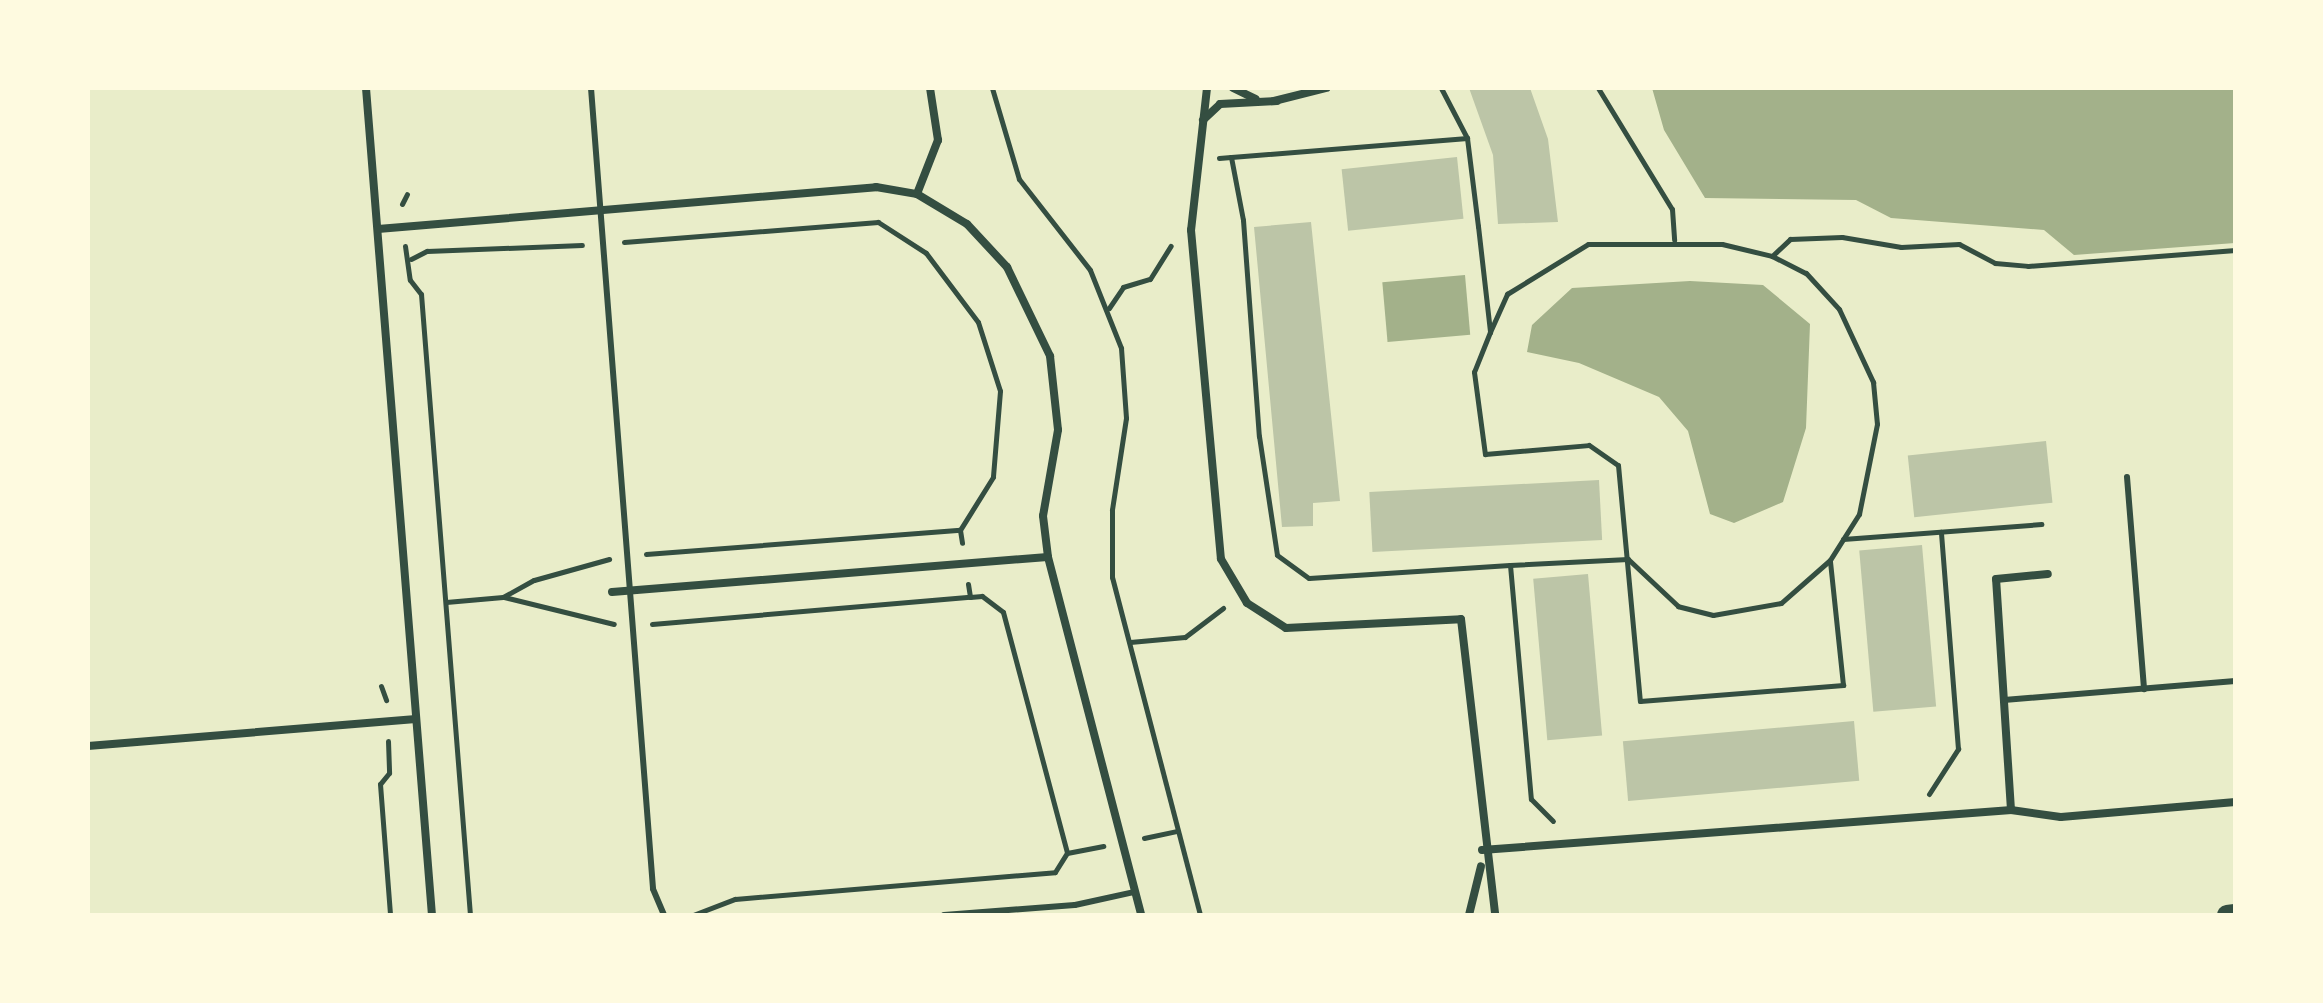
<!DOCTYPE html>
<html>
<head>
<meta charset="utf-8">
<style>
  body { margin:0 }
  #map { position:relative; width:2323px; height:1003px; overflow:hidden; background:#e9edc9; font-family:"Nunito Sans",sans-serif }
  div>[style] { position:absolute }
  [style*='--x'] { left:calc(var(--x)*1px); top:calc(var(--y)*1px); width:calc(var(--w)*1px); rotate:calc(var(--a)*1deg) }
  .water>* { inset:0; background:#a3b18a; transform-origin:0 0 }
  .building>* { inset:0; background:#bcc5a7; transform-origin:0 0 }
  .path>* { height:5px; margin:-2.5px; padding:0 2.5px; transform-origin:2.5px; border-radius:2.5px; background:#344e41 }
  .service>* { height:6px; margin:-3px; padding:0 3px; transform-origin:3px; border-radius:3px; background:#344e41 }
  .minor>* { height:8px; margin:-4px; padding:0 4px; transform-origin:4px; border-radius:4px; background:#344e41 }
  .primary>* { height:20px; margin:-10px; padding:0 10px; transform-origin:10px; border-radius:10px; background:#344e41 }
  span { translate:-50% -50%; white-space:nowrap; text-align:center; line-height:1.15; -webkit-text-stroke:8px #fefae0; paint-order:stroke }
  .frame { position:absolute; inset:0; border:90px solid #fefae0; pointer-events:none }
</style>
</head>
<body>
<div id="map">
  <div class="water">
    <i style="clip-path:polygon(1652px 88px,2235px 88px,2235px 243px,2074px 255px,2044px 230px,1891px 218px,1856px 200px,1705px 198px,1664px 130px)"></i>
    <i style="left:1465px;top:275px;width:60px;height:83px;rotate:85deg"></i>
    <i style="clip-path:polygon(1690px 281px,1763px 285px,1810px 324px,1806px 428px,1783px 502px,1734px 523px,1710px 514px,1688px 431px,1659px 397px,1579px 363px,1527px 352px,1532px 325px,1572px 288px)"></i>
  </div>
  <div class="building">
    <i style="clip-path:polygon(1469px 88px,1530px 88px,1548px 139px,1558px 222px,1498px 224px,1493px 155px)"></i>
    <i style="left:1457px;top:157px;width:62px;height:116px;rotate:84deg"></i>
    <i style="clip-path:polygon(1311px 222px,1340px 501px,1313px 503px,1313px 526px,1282px 527px,1254px 227px)"></i>
    <i style="left:2046px;top:441px;width:62px;height:139px;rotate:84deg"></i>
    <i style="left:1599px;top:480px;width:60px;height:230px;rotate:87deg"></i>
    <i style="left:1922px;top:545px;width:162px;height:63px;rotate:85deg"></i>
    <i style="left:1588px;top:574px;width:162px;height:55px;rotate:85deg"></i>
    <i style="left:1854px;top:721px;width:60px;height:232px;rotate:85deg"></i>
  </div>
  <div class="path">
    <i style="--x:992;--y:88;--w:95;--a:73.5"></i>
    <i style="--x:1019;--y:179;--w:115;--a:52"></i>
    <i style="--x:1090;--y:270;--w:84;--a:68.3"></i>
    <i style="--x:1121;--y:348;--w:70;--a:85.9"></i>
    <i style="--x:1126;--y:418;--w:93;--a:98.7"></i>
    <i style="--x:1112;--y:510;--w:67;--a:90"></i>
    <i style="--x:1112;--y:577;--w:349;--a:75.4"></i>
    <i style="--x:1441;--y:88;--w:56;--a:62.5"></i>
    <i style="--x:1467;--y:138;--w:89;--a:82.9"></i>
    <i style="--x:1478;--y:226;--w:107;--a:83.5"></i>
    <i style="--x:1490;--y:332;--w:43;--a:111.8"></i>
    <i style="--x:1474;--y:372;--w:83;--a:82.4"></i>
    <i style="--x:1485;--y:454;--w:104;--a:-4.9"></i>
    <i style="--x:1589;--y:445;--w:35;--a:35"></i>
    <i style="--x:1618;--y:465;--w:237;--a:84.7"></i>
    <i style="--x:1640;--y:701;--w:204;--a:-4.5"></i>
    <i style="--x:1843;--y:685;--w:125;--a:-96"></i>
    <i style="--x:1598;--y:88;--w:142;--a:58.6"></i>
    <i style="--x:1672;--y:209;--w:31;--a:86"></i>
    <i style="--x:1231;--y:157;--w:237;--a:-4.6"></i>
    <i style="--x:1219;--y:158;--w:12;--a:-5"></i>
    <i style="--x:1231;--y:157;--w:64;--a:79.2"></i>
    <i style="--x:1243;--y:220;--w:217;--a:85.8"></i>
    <i style="--x:1259;--y:436;--w:120;--a:81.4"></i>
    <i style="--x:1277;--y:555;--w:39;--a:36"></i>
    <i style="--x:1309;--y:578;--w:201;--a:-3.7"></i>
    <i style="--x:402;--y:204;--w:11;--a:-63"></i>
    <i style="--x:624;--y:242;--w:255;--a:-4.5"></i>
    <i style="--x:878;--y:222;--w:57;--a:32.9"></i>
    <i style="--x:926;--y:253;--w:86;--a:53"></i>
    <i style="--x:978;--y:322;--w:72;--a:72.3"></i>
    <i style="--x:1000;--y:391;--w:86;--a:94.7"></i>
    <i style="--x:993;--y:477;--w:62;--a:121.9"></i>
    <i style="--x:960;--y:530;--w:13;--a:81"></i>
    <i style="--x:405;--y:246;--w:34;--a:82"></i>
    <i style="--x:410;--y:280;--w:18;--a:52"></i>
    <i style="--x:421;--y:294;--w:623;--a:85.49"></i>
    <i style="--x:1772;--y:256;--w:25;--a:-43"></i>
    <i style="--x:1790;--y:239;--w:52;--a:-2.2"></i>
    <i style="--x:1842;--y:237;--w:60;--a:9.6"></i>
    <i style="--x:1901;--y:247;--w:58;--a:-3"></i>
    <i style="--x:1959;--y:244;--w:41;--a:27.8"></i>
    <i style="--x:1995;--y:263;--w:33;--a:5"></i>
    <i style="--x:2028;--y:266;--w:208;--a:-4.4"></i>
    <i style="--x:411;--y:259;--w:18;--a:-27"></i>
    <i style="--x:427;--y:251;--w:155;--a:-2.2"></i>
    <i style="--x:1109;--y:308;--w:25;--a:-56"></i>
    <i style="--x:1123;--y:287;--w:28;--a:-17"></i>
    <i style="--x:1150;--y:279;--w:39;--a:-58"></i>
    <i style="--x:1490;--y:332;--w:42;--a:-65.9"></i>
    <i style="--x:1507;--y:294;--w:95;--a:-31.7"></i>
    <i style="--x:1588;--y:244;--w:134;--a:0"></i>
    <i style="--x:1722;--y:244;--w:51;--a:13.5"></i>
    <i style="--x:1772;--y:256;--w:38;--a:27"></i>
    <i style="--x:1806;--y:273;--w:49;--a:47.5"></i>
    <i style="--x:1839;--y:309;--w:81;--a:65"></i>
    <i style="--x:1873;--y:382;--w:42;--a:84.6"></i>
    <i style="--x:1877;--y:424;--w:92;--a:101.3"></i>
    <i style="--x:1859;--y:514;--w:54;--a:122.2"></i>
    <i style="--x:1830;--y:560;--w:65;--a:138.7"></i>
    <i style="--x:1781;--y:603;--w:69;--a:170"></i>
    <i style="--x:1713;--y:615;--w:36;--a:-166"></i>
    <i style="--x:1678;--y:606;--w:69;--a:-136.8"></i>
    <i style="--x:1628;--y:559;--w:118;--a:177.1"></i>
    <i style="--x:1510;--y:565;--w:235;--a:84.9"></i>
    <i style="--x:1531;--y:799;--w:31;--a:45"></i>
    <i style="--x:1843;--y:539;--w:199;--a:-4.3"></i>
    <i style="--x:646;--y:554;--w:315;--a:-4.4"></i>
    <i style="--x:968;--y:584;--w:13;--a:81"></i>
    <i style="--x:970;--y:597;--w:12;--a:-5"></i>
    <i style="--x:982;--y:596;--w:26;--a:37"></i>
    <i style="--x:1003;--y:612;--w:249;--a:75.1"></i>
    <i style="--x:1067;--y:853;--w:37;--a:-11"></i>
    <i style="--x:504;--y:597;--w:113;--a:13.8"></i>
    <i style="--x:446;--y:602;--w:57;--a:-5"></i>
    <i style="--x:503;--y:597;--w:35;--a:-29"></i>
    <i style="--x:534;--y:580;--w:78;--a:-15.6"></i>
    <i style="--x:652;--y:624;--w:319;--a:-4.9"></i>
    <i style="--x:1130;--y:642;--w:55;--a:-5.2"></i>
    <i style="--x:1185;--y:637;--w:48;--a:-37.3"></i>
    <i style="--x:381;--y:686;--w:15;--a:70"></i>
    <i style="--x:388;--y:741;--w:32;--a:88"></i>
    <i style="--x:389;--y:773;--w:14;--a:129"></i>
    <i style="--x:380;--y:784;--w:131;--a:85.6"></i>
    <i style="--x:1929;--y:794;--w:54;--a:-57.2"></i>
    <i style="--x:1958;--y:749;--w:218;--a:-94.5"></i>
    <i style="--x:1144;--y:838;--w:33;--a:-12"></i>
    <i style="--x:693;--y:915;--w:45;--a:-20.9"></i>
    <i style="--x:735;--y:899;--w:321;--a:-4.8"></i>
    <i style="--x:1055;--y:872;--w:22;--a:-58"></i>
  </div>
  <div class="service">
    <i style="--x:591;--y:88;--w:803;--a:85.57"></i>
    <i style="--x:653;--y:889;--w:28;--a:67"></i>
    <i style="--x:2127;--y:477;--w:213;--a:85.4"></i>
    <i style="--x:2004;--y:700;--w:232;--a:-4.7"></i>
    <i style="--x:944;--y:915;--w:131;--a:-4.4"></i>
    <i style="--x:1075;--y:905;--w:60;--a:-12.4"></i>
  </div>
  <div class="minor">
    <i style="--x:366;--y:88;--w:830;--a:85.44"></i>
    <i style="--x:930;--y:88;--w:53;--a:81.3"></i>
    <i style="--x:938;--y:140;--w:58;--a:111.3"></i>
    <i style="--x:917;--y:194;--w:58;--a:31"></i>
    <i style="--x:967;--y:224;--w:59;--a:47.1"></i>
    <i style="--x:1007;--y:267;--w:99;--a:64.2"></i>
    <i style="--x:1050;--y:356;--w:74;--a:83.8"></i>
    <i style="--x:1058;--y:430;--w:87;--a:99.9"></i>
    <i style="--x:1043;--y:516;--w:41;--a:83"></i>
    <i style="--x:1048;--y:557;--w:370;--a:75.4"></i>
    <i style="--x:1207;--y:88;--w:143;--a:96.4"></i>
    <i style="--x:1191;--y:230;--w:330;--a:84.8"></i>
    <i style="--x:1221;--y:559;--w:51;--a:59.4"></i>
    <i style="--x:1247;--y:603;--w:46;--a:32.7"></i>
    <i style="--x:1286;--y:628;--w:175;--a:-2.9"></i>
    <i style="--x:1461;--y:619;--w:298;--a:83.4"></i>
    <i style="--x:1233;--y:88;--w:25;--a:26"></i>
    <i style="--x:1274;--y:101;--w:54;--a:-14"></i>
    <i style="--x:1203;--y:120;--w:23;--a:-43"></i>
    <i style="--x:1220;--y:104;--w:57;--a:-3"></i>
    <i style="--x:378;--y:229;--w:500;--a:-4.8"></i>
    <i style="--x:876;--y:187;--w:42;--a:9.7"></i>
    <i style="--x:612;--y:592;--w:437;--a:-4.6"></i>
    <i style="--x:88;--y:746;--w:329;--a:-4.7"></i>
    <i style="--x:2011;--y:810;--w:231;--a:-93.7"></i>
    <i style="--x:1996;--y:579;--w:52;--a:-5.5"></i>
    <i style="--x:1482;--y:850;--w:531;--a:-4.32"></i>
    <i style="--x:2011;--y:810;--w:50;--a:8"></i>
    <i style="--x:2061;--y:817;--w:175;--a:-4.9"></i>
    <i style="--x:1469;--y:915;--w:50;--a:-76.2"></i>
  </div>
  <div class="primary">
    <i style="--x:2227;--y:915;--w:8;--a:-7"></i>
  </div>
  <div class="frame"></div>
</div>
</body>
</html>
